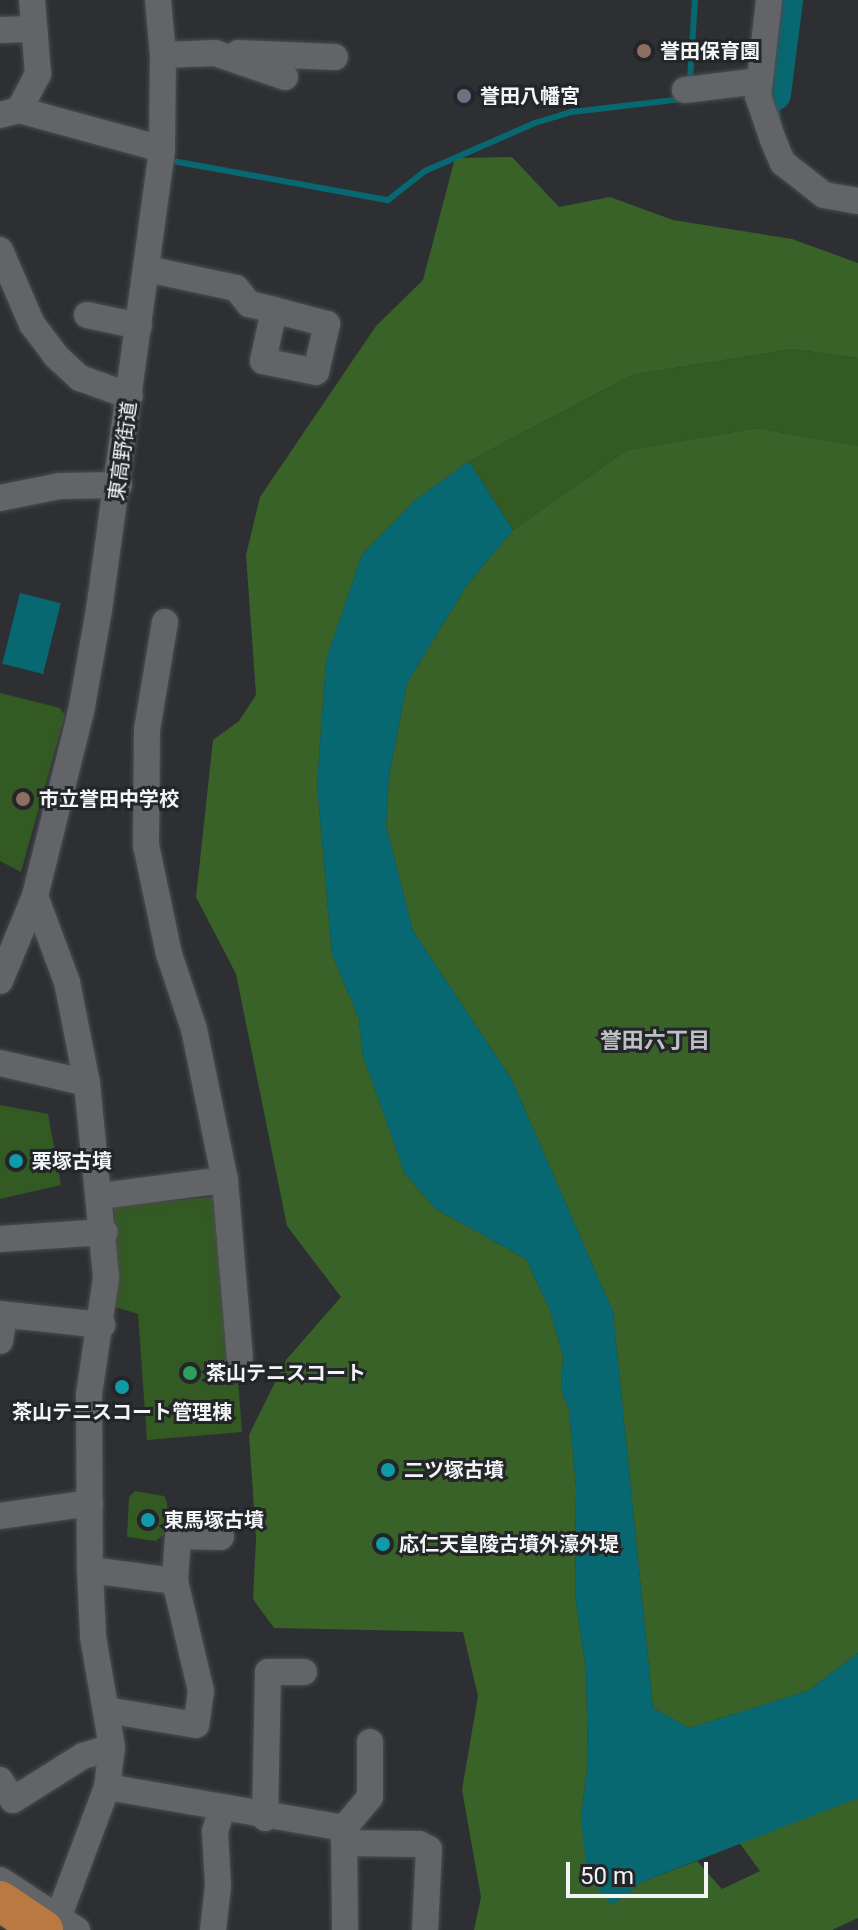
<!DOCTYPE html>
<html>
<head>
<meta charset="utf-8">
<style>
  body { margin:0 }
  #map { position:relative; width:858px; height:1930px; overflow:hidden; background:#2d2f32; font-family:Roboto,"Noto Sans JP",sans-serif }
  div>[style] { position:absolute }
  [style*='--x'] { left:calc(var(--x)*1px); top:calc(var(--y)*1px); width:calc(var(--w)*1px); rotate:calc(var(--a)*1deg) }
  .green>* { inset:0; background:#335a23 }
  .forest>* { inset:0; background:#396228 }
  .water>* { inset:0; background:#076871; transform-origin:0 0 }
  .stream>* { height:6px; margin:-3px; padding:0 3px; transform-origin:3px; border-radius:3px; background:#076871 }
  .river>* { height:34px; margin:-17px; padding:0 17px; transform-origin:17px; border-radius:17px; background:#076871 }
  .roads { filter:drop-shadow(0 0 2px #4a4c4f) drop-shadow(0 0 2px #4a4c4f) }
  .minor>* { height:26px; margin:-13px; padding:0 13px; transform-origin:13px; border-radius:13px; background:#626468 }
  .highway>* { height:40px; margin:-20px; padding:0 20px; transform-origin:20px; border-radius:20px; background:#bb7942 }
  .dots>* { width:22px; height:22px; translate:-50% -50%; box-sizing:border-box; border:4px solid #232528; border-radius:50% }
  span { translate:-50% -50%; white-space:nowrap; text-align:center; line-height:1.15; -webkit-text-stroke:6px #232528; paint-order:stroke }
  .poi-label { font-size:20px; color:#f2f4f6; font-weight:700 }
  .left { translate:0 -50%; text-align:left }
  .street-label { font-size:20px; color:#f2f4f6 }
  .neighbourhood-label { font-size:22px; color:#bdc0c4; font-weight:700 }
  .scale { position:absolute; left:566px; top:1862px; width:142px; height:36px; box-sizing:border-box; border:4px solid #f2f4f6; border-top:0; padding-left:10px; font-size:24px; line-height:28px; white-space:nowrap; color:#f2f4f6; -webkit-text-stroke:6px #232528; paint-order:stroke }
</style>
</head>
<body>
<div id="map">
  <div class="green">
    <i style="clip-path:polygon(792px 349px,858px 358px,858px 446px,757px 428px,627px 450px,513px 530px,469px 461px,632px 375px)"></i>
    <i style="clip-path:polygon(0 693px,60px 708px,65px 715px,21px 872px,0 861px)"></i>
    <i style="clip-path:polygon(0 1105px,48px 1114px,61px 1185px,0 1199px)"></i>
    <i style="clip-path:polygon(224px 1196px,242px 1432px,147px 1440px,138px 1314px,115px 1307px,114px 1206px)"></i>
    <i style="clip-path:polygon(135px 1491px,164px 1496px,167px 1502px,168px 1531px,156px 1541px,127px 1537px,129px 1497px)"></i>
  </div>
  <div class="forest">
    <i style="clip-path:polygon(512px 157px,559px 207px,610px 197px,673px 220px,792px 239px,858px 263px,858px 358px,792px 349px,632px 375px,469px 461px,413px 502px,362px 555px,326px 660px,317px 785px,332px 954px,359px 1019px,363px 1056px,405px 1174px,436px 1209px,526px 1259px,550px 1310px,563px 1356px,561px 1389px,569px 1410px,576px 1486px,575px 1596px,586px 1669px,588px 1763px,581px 1818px,612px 1905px,642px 1882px,697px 1861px,722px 1889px,760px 1871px,738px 1841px,858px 1798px,858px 1918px,832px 1930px,474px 1930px,481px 1897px,462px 1790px,478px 1696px,463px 1632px,274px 1628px,253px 1599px,256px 1538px,249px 1435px,286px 1360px,341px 1297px,287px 1226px,236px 974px,196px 897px,213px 740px,239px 721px,256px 695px,246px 555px,260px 497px,376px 326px,423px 280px,455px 158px)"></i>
    <i style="clip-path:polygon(757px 428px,858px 446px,858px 1653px,808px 1691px,689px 1728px,653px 1708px,613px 1312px,512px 1080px,413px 931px,386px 825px,389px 776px,407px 683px,467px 585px,513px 530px,627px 450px)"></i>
  </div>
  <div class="water">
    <i style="clip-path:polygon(469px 461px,513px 530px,467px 585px,407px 683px,389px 776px,386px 825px,413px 931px,512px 1080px,613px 1312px,653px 1708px,689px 1728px,808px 1691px,858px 1653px,858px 1798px,642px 1882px,612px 1905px,587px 1875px,581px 1818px,588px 1763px,586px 1669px,575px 1596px,576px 1486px,569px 1410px,561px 1389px,563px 1356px,550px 1310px,526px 1259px,436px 1209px,405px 1174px,363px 1056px,359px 1019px,332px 954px,317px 785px,326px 660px,362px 555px,413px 502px)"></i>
    <i style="left:20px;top:593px;width:42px;height:73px;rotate:14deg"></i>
  </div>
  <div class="stream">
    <i style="--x:690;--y:79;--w:79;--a:-86.4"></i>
    <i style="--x:764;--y:91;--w:10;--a:17"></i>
    <i style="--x:774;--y:94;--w:26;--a:81"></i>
    <i style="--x:167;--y:160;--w:225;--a:10.3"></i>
    <i style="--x:388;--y:200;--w:47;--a:-38.1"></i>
    <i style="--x:425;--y:171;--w:120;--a:-23.6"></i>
    <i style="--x:535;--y:123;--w:39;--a:-17"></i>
    <i style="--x:572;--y:112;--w:111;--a:-6.7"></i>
  </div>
  <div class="river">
    <i style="--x:774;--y:94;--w:95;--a:-82.7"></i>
  </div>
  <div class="roads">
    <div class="minor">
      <i style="--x:769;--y:0;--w:97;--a:96.5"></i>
      <i style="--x:758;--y:96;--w:46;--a:71.2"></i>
      <i style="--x:773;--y:140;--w:25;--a:67"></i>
      <i style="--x:783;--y:163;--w:52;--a:38"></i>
      <i style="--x:824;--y:195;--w:35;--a:10"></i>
      <i style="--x:0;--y:30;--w:34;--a:-2"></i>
      <i style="--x:238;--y:53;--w:97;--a:2.4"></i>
      <i style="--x:163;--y:55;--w:52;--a:-2.2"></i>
      <i style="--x:215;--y:53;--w:74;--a:18.9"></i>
      <i style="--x:685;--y:90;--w:75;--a:-6.9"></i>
      <i style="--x:19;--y:110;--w:148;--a:15.3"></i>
      <i style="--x:0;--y:115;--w:20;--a:-15"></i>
      <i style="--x:19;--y:110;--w:41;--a:-62.2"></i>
      <i style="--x:38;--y:74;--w:74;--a:-94.6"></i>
      <i style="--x:0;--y:250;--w:81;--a:66.6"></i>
      <i style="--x:32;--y:324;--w:40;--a:53"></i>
      <i style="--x:56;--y:356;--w:33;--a:43"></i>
      <i style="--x:80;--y:378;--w:53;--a:19.8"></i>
      <i style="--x:147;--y:269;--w:91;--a:12.1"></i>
      <i style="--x:236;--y:288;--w:21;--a:51"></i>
      <i style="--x:249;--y:304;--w:26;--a:13"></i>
      <i style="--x:274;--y:310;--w:55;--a:14.8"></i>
      <i style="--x:327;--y:324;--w:49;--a:102.9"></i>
      <i style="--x:316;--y:372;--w:54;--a:-168.3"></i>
      <i style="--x:263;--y:361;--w:52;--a:-77.8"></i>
      <i style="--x:87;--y:315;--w:53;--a:11.9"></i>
      <i style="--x:0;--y:498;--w:61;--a:-11.3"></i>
      <i style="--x:60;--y:486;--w:59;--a:-1"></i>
      <i style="--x:165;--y:622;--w:109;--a:99.5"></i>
      <i style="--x:147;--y:729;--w:116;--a:90.5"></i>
      <i style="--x:146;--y:845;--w:111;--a:78.1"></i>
      <i style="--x:169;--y:954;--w:79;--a:71.6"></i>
      <i style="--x:194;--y:1029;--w:154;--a:78.4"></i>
      <i style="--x:225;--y:1180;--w:178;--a:85.2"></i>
      <i style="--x:35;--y:896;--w:92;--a:69.6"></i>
      <i style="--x:67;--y:982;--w:103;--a:78.8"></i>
      <i style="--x:87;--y:1083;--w:196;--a:84.4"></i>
      <i style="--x:106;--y:1278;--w:118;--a:98.3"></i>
      <i style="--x:89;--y:1395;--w:175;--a:89.7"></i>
      <i style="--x:90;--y:1570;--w:67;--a:87.4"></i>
      <i style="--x:93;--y:1637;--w:112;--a:80.2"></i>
      <i style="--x:112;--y:1747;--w:40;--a:97.1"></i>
      <i style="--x:107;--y:1787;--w:140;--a:110.5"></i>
      <i style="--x:0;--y:981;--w:92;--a:-67.6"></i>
      <i style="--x:35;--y:896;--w:190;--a:-76"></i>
      <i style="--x:81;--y:712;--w:104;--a:-80"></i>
      <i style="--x:99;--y:610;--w:465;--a:-82.2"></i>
      <i style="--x:162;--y:149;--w:94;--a:-89.4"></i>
      <i style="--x:163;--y:55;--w:55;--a:-95.2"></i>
      <i style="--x:0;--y:1063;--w:89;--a:12.9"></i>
      <i style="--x:101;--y:1196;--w:125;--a:-7.4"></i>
      <i style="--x:0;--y:1239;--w:105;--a:-3.8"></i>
      <i style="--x:0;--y:1314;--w:103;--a:6.2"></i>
      <i style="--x:0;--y:1341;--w:26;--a:-81"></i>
      <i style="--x:0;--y:1516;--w:91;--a:-8.2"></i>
      <i style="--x:90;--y:1570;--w:86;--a:7.4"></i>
      <i style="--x:175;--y:1581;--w:113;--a:76.7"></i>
      <i style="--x:201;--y:1691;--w:34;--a:98"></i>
      <i style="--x:196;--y:1725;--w:91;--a:-170.5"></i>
      <i style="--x:175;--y:1581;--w:45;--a:-86.2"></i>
      <i style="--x:178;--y:1536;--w:43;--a:1.3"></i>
      <i style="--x:0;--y:1780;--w:24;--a:57"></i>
      <i style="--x:13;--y:1800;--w:83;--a:-32.2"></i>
      <i style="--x:83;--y:1756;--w:30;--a:-17"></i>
      <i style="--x:107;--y:1787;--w:241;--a:9.8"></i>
      <i style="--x:344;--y:1828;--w:102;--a:89.4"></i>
      <i style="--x:265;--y:1818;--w:146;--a:-88.8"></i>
      <i style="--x:268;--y:1672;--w:36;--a:0"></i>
      <i style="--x:344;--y:1828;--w:40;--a:-50"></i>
      <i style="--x:370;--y:1797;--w:55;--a:-90"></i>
      <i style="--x:344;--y:1843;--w:75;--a:0.8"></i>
      <i style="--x:419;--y:1844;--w:11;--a:27"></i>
      <i style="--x:429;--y:1849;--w:81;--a:92.8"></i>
      <i style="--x:0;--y:1880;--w:92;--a:33"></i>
      <i style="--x:213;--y:1930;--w:44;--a:-83.5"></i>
      <i style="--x:218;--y:1886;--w:55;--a:-93.1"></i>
      <i style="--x:215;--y:1831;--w:23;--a:-72"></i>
    </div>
    <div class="highway">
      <i style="--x:0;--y:1901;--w:52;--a:34"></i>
    </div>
  </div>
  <div class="dots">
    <i style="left:644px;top:51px;background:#8d6e63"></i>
    <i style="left:464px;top:96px;background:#6b7280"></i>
    <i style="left:23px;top:799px;background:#8d6e63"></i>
    <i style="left:16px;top:1161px;background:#0f9aa8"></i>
    <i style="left:190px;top:1373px;background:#2e9e5b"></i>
    <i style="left:122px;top:1387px;background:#0f9aa8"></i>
    <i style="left:388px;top:1470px;background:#0f9aa8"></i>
    <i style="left:148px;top:1520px;background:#0f9aa8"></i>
    <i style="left:383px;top:1544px;background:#0f9aa8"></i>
  </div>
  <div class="poi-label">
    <span class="left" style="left:660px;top:51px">誉田保育園</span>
    <span class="left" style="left:480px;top:96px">誉田八幡宮</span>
    <span class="left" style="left:39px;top:799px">市立誉田中学校</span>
    <span class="left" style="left:32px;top:1161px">栗塚古墳</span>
    <span class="left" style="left:206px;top:1373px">茶山テニスコート</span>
    <span style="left:122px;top:1412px">茶山テニスコート管理棟</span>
    <span class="left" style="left:404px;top:1470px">二ツ塚古墳</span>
    <span class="left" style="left:164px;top:1520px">東馬塚古墳</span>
    <span class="left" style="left:399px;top:1544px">応仁天皇陵古墳外濠外堤</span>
  </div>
  <div class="street-label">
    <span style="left:123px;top:451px;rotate:-82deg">東高野街道</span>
  </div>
  <div class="neighbourhood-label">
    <span style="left:655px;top:1041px">誉田六丁目</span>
  </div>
  <div class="scale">50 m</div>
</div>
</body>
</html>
